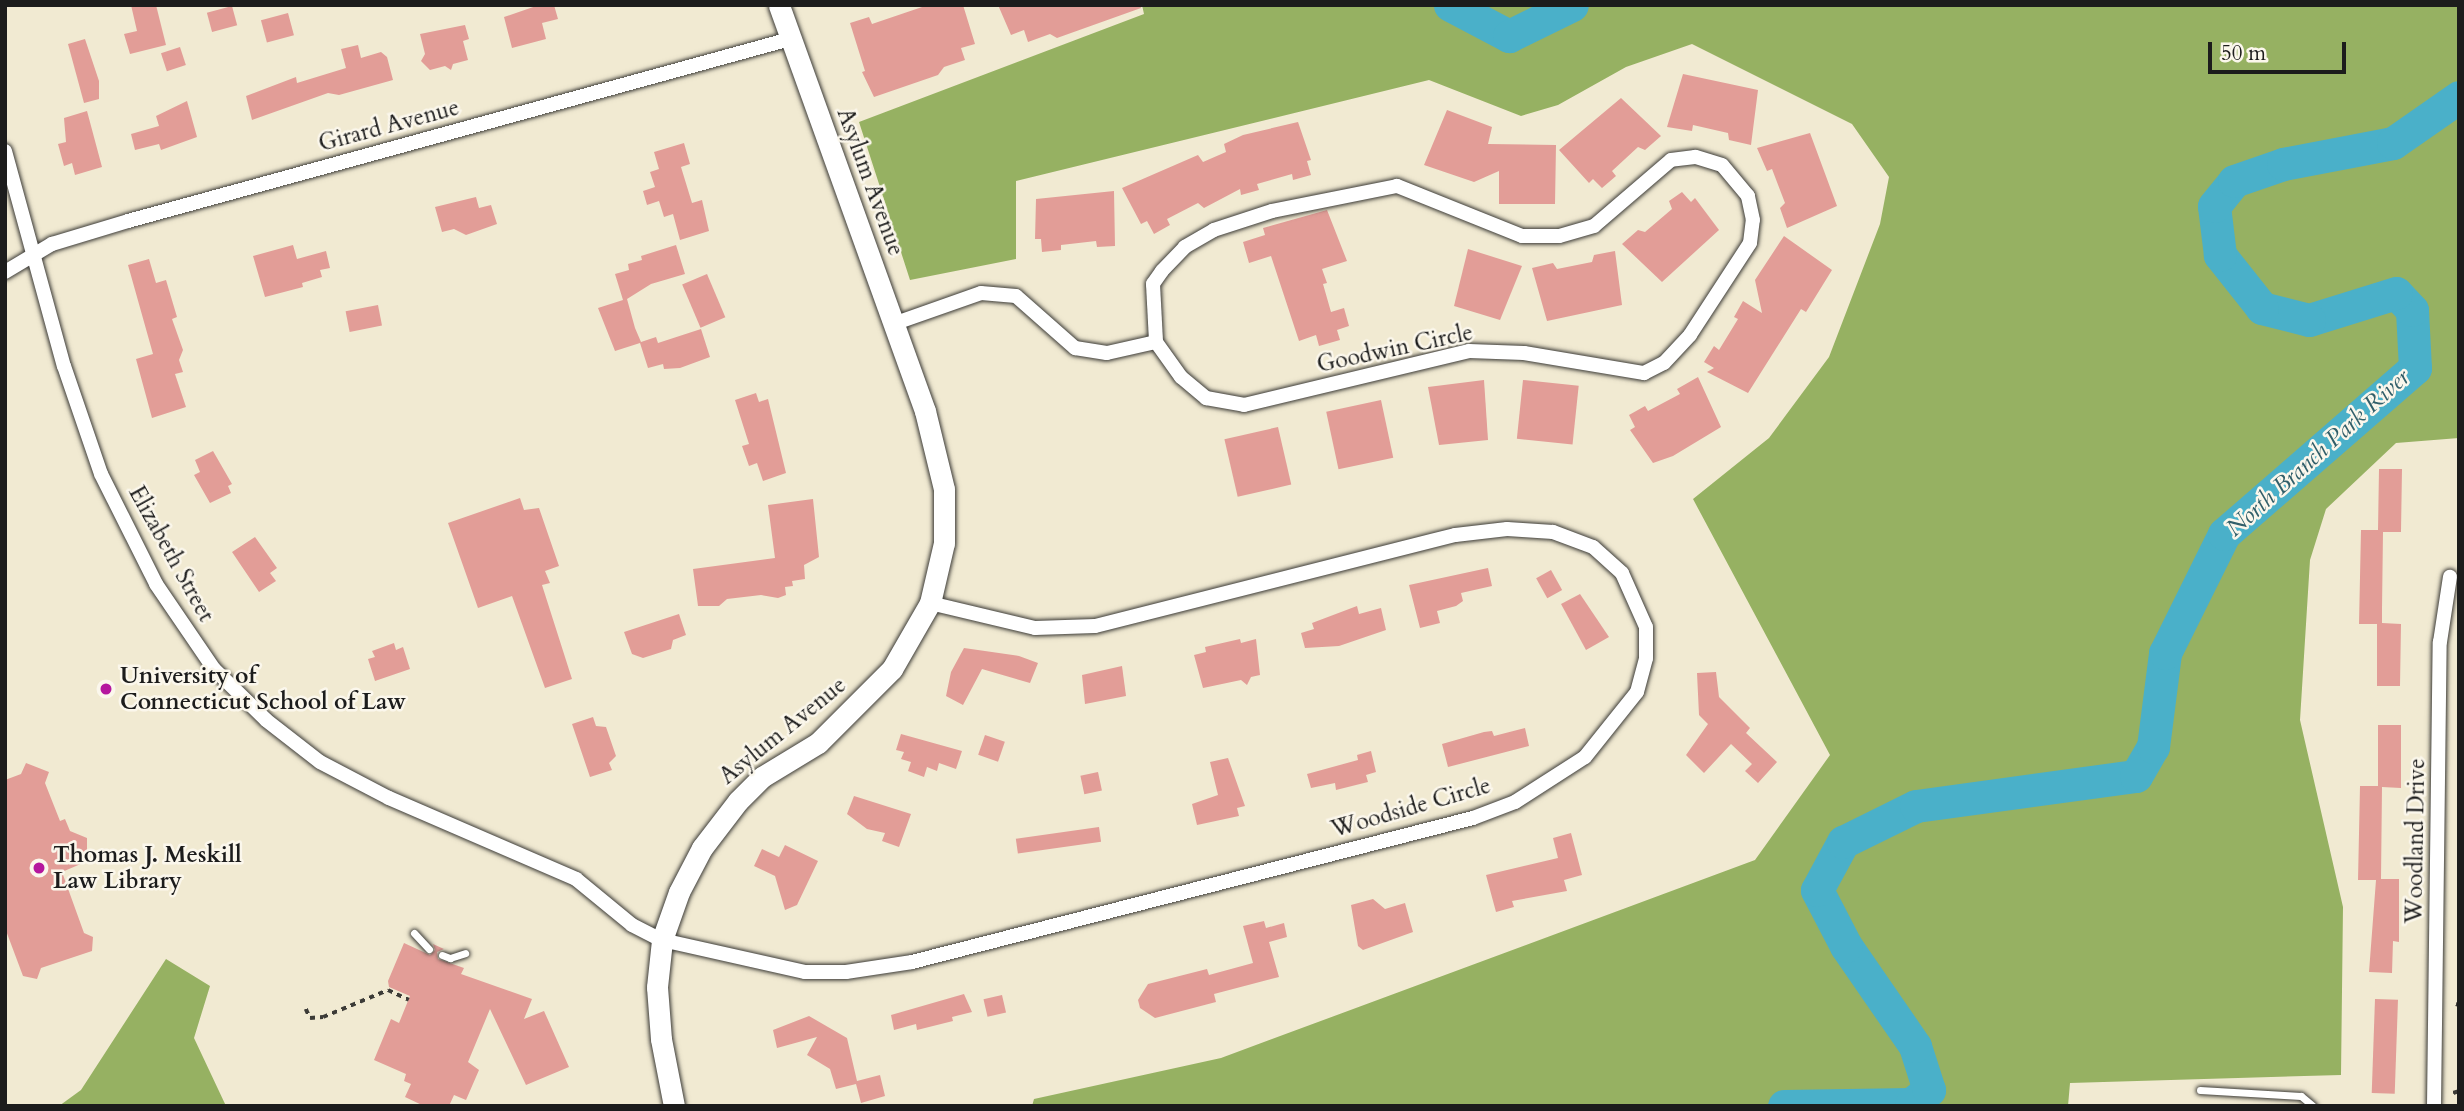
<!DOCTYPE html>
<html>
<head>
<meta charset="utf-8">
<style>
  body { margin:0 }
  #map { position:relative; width:2464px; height:1111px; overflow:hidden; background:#f1ead2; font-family:Cardo,serif }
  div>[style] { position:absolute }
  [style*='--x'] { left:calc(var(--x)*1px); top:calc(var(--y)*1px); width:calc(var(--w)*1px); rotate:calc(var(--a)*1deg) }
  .forest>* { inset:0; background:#96b162 }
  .river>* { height:33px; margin:-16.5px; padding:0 16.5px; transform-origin:16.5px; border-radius:16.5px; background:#4ab0c9 }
  .building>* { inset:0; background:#e29d97; transform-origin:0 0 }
  .path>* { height:3.5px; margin-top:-1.75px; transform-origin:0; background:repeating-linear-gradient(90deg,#3c3b37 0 5px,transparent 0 10px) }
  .roads { filter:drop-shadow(0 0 2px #3c3b37) drop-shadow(0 0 2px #3c3b37) }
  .lane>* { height:7px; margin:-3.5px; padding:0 3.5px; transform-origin:3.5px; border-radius:3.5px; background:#fff }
  .street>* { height:14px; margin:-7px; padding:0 7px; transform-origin:7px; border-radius:7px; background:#fff }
  .secondary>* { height:21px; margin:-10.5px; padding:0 10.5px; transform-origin:10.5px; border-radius:10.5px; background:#fff }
  .dots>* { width:19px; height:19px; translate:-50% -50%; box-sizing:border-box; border:4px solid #fbf7ec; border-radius:50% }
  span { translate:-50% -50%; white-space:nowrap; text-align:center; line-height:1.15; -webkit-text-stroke:5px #fbf7ec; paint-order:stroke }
  .street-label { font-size:23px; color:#1c1c1c }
  .poi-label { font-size:23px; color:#1c1c1c; font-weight:700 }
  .left { translate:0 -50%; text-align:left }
  .water-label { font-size:24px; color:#315f6a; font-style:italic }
  .frame { position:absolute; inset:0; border:7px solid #1c1c1c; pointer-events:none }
  .scale { position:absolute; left:2208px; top:42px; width:138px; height:32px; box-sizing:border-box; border:4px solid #1c1c1c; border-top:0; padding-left:9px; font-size:21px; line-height:24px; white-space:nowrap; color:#1c1c1c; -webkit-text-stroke:5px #fbf7ec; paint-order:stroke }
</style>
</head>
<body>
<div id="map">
  <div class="forest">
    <i style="clip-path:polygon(1142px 5px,2459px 5px,2459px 438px,2396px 443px,2326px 509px,2310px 560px,2300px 720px,2343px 907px,2341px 1075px,2070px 1083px,2068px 1106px,1032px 1106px,1034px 1099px,1221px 1058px,1755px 860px,1830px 755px,1693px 499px,1769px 438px,1829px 357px,1880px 224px,1889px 177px,1852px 124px,1692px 44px,1626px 67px,1558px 105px,1521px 116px,1429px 80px,1016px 181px,1016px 259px,910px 280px,859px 122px,1144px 14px)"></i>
    <i style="clip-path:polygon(166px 959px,210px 986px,194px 1038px,226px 1106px,59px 1106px,81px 1090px)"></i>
  </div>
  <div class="river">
    <i style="--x:1450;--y:5;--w:67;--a:27.7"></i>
    <i style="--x:1509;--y:36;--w:70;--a:-26.2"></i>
    <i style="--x:1784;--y:1106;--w:127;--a:-0.9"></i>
    <i style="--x:1911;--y:1104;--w:23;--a:-38"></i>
    <i style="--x:1929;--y:1090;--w:46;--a:-107.7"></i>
    <i style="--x:1915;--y:1046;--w:121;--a:-124.6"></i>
    <i style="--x:1846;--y:946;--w:63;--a:-117.4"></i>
    <i style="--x:1817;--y:890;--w:55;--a:-61.6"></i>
    <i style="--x:1843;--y:842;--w:81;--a:-26.3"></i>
    <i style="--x:1916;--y:806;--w:222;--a:-7.8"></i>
    <i style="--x:2136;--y:776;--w:34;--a:-60"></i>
    <i style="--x:2153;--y:747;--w:95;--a:-82.7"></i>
    <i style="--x:2165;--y:653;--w:133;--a:-63.6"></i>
    <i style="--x:2224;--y:534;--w:253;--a:-41"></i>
    <i style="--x:2415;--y:368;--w:58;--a:-93"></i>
    <i style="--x:2412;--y:310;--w:23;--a:-133"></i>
    <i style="--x:2396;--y:293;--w:91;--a:162.8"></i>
    <i style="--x:2309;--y:320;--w:49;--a:-165.7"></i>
    <i style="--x:2262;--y:308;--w:68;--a:-128.4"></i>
    <i style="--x:2220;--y:255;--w:49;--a:-97"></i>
    <i style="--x:2214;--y:206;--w:32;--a:-51"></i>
    <i style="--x:2234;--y:181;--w:52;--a:-19.1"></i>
    <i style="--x:2283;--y:164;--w:112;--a:-10.8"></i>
    <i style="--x:2393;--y:143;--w:80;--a:-34.9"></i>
  </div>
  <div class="building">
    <i style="clip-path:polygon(131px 5px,156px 5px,166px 45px,130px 54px,124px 34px,137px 31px)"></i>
    <i style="clip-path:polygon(539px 5px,554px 5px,558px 19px,542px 23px,546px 39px,512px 48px,504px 17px)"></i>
    <i style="clip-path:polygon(928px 5px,963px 5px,975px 44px,961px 48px,965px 60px,944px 67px,938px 75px,874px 97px,862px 72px,865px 71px,850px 23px,869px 17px,872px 24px)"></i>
    <i style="clip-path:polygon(998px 5px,1140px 5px,1141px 8px,1057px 38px,1050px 34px,1028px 42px,1024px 30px,1011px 35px)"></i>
    <i style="left:232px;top:6px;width:20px;height:26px;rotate:75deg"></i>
    <i style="left:288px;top:13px;width:23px;height:28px;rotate:75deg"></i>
    <i style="clip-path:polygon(465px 25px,469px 39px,463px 41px,468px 60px,453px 64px,451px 70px,445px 66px,430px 70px,421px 61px,425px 54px,420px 34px)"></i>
    <i style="clip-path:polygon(85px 39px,99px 81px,99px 99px,84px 103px,68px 44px)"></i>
    <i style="clip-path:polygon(358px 45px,361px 58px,381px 52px,387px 57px,393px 80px,339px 95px,328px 93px,252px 120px,246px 96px,296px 77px,297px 83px,346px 68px,341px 49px)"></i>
    <i style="left:180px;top:47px;width:19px;height:20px;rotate:72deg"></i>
    <i style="clip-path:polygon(1683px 74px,1758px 90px,1751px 145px,1729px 140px,1728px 133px,1693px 125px,1692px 131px,1667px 127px)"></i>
    <i style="clip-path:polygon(1621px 98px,1661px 136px,1645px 150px,1638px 147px,1612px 171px,1616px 176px,1602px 188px,1593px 179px,1589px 183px,1559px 150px)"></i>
    <i style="clip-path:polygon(187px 101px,197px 137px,161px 150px,159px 144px,135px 150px,131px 134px,159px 126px,156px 116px)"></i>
    <i style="clip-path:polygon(1447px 110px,1492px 127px,1488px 144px,1556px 145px,1555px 204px,1499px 204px,1499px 171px,1474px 182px,1424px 165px)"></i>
    <i style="clip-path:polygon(87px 111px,102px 167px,75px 175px,72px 163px,64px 166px,58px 144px,66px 142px,64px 118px)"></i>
    <i style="clip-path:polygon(1298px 122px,1311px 160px,1307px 161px,1311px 175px,1293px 180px,1292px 174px,1257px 184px,1259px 190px,1241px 195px,1240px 189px,1204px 208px,1198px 203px,1167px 219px,1170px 225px,1154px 234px,1147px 221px,1141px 224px,1122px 188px,1198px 155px,1203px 162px,1226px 152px,1224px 144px,1243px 135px)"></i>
    <i style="clip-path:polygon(1810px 133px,1837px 206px,1787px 228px,1780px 208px,1785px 203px,1772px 169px,1767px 171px,1757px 148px)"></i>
    <i style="clip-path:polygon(684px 143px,690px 164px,681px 167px,692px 203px,702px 200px,709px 231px,680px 240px,673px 214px,664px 217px,659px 201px,647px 205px,643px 191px,655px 187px,650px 172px,659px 169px,654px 152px)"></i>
    <i style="clip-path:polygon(1114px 191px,1115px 246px,1097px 247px,1096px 241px,1061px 245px,1061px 250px,1042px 252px,1041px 239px,1035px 239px,1036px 199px)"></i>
    <i style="clip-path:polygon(1682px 192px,1691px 202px,1695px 198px,1719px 230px,1662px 282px,1622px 244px,1638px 230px,1645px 232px,1672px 209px,1669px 201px)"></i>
    <i style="clip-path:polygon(476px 197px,479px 208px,491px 205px,497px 224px,466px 235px,454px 229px,442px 232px,435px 207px)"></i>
    <i style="clip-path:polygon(1327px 210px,1347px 261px,1322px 269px,1327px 283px,1323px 284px,1331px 312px,1344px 308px,1349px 326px,1337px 330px,1340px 340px,1319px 346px,1316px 335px,1299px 341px,1271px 256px,1249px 263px,1243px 242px,1265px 235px,1263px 228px)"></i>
    <i style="clip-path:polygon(1784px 236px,1832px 270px,1806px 312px,1801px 309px,1748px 393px,1707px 372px,1714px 368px,1704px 362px,1714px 346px,1719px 350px,1738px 319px,1734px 317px,1743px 301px,1762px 313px,1755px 280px)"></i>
    <i style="clip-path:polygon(293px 245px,297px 259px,326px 251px,330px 268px,320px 270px,322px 277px,302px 283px,303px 287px,265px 297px,253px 256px)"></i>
    <i style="clip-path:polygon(676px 245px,685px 274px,651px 284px,627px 299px,635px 328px,641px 342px,656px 337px,658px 343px,701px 329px,710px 357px,680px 368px,664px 369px,663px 364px,648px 368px,640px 343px,615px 351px,598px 308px,623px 300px,615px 274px,629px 270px,628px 264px,642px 260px,641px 256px)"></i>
    <i style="clip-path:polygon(1468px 249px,1522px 266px,1500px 320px,1454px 306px)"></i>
    <i style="clip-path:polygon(1615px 251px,1622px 305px,1547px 321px,1532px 268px,1553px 263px,1557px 269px,1592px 262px,1594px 255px)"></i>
    <i style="clip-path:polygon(149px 259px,156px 283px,166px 280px,177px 317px,172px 319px,183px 350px,179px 360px,183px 372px,175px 374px,186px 407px,152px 418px,136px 359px,153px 354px,128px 265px)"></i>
    <i style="left:707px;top:274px;width:47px;height:27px;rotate:67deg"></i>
    <i style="left:378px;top:305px;width:21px;height:33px;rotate:79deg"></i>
    <i style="clip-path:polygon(1698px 377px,1721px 427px,1673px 456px,1653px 463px,1630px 430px,1635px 427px,1629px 415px,1645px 406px,1648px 411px,1680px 394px,1677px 389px)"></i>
    <i style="clip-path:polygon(1484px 380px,1488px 440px,1439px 445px,1428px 387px)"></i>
    <i style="left:1523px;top:380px;width:56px;height:59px;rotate:6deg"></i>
    <i style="clip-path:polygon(756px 393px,759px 402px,768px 399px,786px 473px,763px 481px,757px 463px,749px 466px,742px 446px,749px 444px,735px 400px)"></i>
    <i style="left:1381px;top:400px;width:59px;height:56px;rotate:78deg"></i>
    <i style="left:1278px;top:427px;width:59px;height:55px;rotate:77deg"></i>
    <i style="clip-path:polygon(213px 451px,232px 484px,228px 486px,231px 493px,210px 503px,194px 475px,200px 472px,195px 460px)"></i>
    <i style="clip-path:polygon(2379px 469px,2402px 469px,2401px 532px,2383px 532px,2382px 609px,2382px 623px,2401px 624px,2400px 686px,2377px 686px,2377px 624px,2359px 624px,2361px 530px,2378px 530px)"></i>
    <i style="clip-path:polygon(520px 498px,524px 510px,539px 508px,559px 566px,545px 571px,550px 583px,542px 585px,572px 679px,545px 688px,512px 596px,478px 608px,448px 523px)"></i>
    <i style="clip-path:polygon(813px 499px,819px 557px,804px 565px,805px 579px,792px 581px,793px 586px,785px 587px,786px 595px,778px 598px,761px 595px,727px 599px,719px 606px,698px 606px,693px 569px,775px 558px,768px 505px)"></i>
    <i style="clip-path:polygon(255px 537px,277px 568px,270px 573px,276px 581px,259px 592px,232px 552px)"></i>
    <i style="clip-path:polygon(1488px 568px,1492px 586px,1461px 593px,1463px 601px,1456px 606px,1437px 611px,1440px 623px,1420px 628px,1409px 585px)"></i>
    <i style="left:1551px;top:570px;width:23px;height:17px;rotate:61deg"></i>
    <i style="clip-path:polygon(1580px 594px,1609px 637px,1586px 650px,1561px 604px)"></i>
    <i style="clip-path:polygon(1357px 606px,1359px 614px,1381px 608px,1386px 630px,1339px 646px,1305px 648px,1301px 633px,1314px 629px,1312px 623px)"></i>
    <i style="clip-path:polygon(679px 614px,686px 635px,673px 640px,671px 649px,643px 658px,632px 654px,624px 632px)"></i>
    <i style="clip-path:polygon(1240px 639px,1241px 643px,1256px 639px,1260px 675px,1251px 677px,1247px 685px,1241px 680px,1203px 688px,1194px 655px,1206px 652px,1205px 647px)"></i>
    <i style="clip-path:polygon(394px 643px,396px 650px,403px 647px,410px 669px,375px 681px,368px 659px,375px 657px,372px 651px)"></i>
    <i style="clip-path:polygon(964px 648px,1019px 656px,1038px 663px,1030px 683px,982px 669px,963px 705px,946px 696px,951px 672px)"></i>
    <i style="clip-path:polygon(1122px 666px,1126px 696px,1085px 704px,1082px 675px)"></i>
    <i style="clip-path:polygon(1716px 672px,1719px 697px,1750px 728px,1746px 733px,1777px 762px,1758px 783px,1745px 771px,1752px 764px,1731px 744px,1704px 773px,1686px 755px,1708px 724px,1699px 715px,1697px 673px)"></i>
    <i style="clip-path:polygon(593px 717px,596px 726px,606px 727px,616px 756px,609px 763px,612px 770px,590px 777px,572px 724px)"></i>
    <i style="clip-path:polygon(2378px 725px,2401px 725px,2401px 788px,2382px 787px,2381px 879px,2399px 879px,2399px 942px,2393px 941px,2392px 973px,2369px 972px,2376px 880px,2358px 880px,2360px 786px,2378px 786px)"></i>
    <i style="clip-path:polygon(1525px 728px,1529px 746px,1448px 767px,1442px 744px,1484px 732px,1492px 731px,1494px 736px)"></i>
    <i style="clip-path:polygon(901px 734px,962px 751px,956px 769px,939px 763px,937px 771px,927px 767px,924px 777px,908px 771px,911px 762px,901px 759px,904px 752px,896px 750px)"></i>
    <i style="left:985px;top:735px;width:21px;height:21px;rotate:19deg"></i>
    <i style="clip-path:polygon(1371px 751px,1376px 772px,1366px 775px,1368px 782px,1336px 790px,1335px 783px,1311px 788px,1307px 774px,1358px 760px,1357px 755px)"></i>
    <i style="clip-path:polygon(1228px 758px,1245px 806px,1237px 808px,1239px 816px,1197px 825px,1192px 804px,1218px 795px,1210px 762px)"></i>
    <i style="clip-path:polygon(26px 763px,49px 772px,45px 783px,60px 821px,65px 819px,70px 831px,87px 838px,87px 853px,81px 856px,83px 863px,62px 872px,84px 933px,93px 937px,92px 951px,41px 968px,37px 979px,23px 976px,5px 928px,5px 780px,21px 774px)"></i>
    <i style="left:1098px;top:772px;width:19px;height:18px;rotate:78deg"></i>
    <i style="clip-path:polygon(854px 796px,911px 814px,899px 847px,882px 841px,885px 833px,867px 829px,847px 814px)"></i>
    <i style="left:1099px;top:827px;width:15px;height:84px;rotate:82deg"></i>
    <i style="clip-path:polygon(1571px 833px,1582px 875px,1564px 880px,1567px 891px,1512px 901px,1514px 907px,1496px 912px,1486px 875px,1558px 858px,1553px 838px)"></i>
    <i style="clip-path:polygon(785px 845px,818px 861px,797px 905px,785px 910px,775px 876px,754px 866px,762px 849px,779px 857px)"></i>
    <i style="clip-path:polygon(1373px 899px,1385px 909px,1405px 903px,1413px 932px,1363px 950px,1358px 946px,1351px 905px)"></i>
    <i style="clip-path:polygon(1264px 921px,1266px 928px,1284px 923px,1287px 937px,1269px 942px,1279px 977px,1214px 994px,1216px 1002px,1155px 1018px,1140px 1008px,1138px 1000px,1148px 984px,1207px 969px,1209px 975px,1253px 963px,1243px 926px)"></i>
    <i style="clip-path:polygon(404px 943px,430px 955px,435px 950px,433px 944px,444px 949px,437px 952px,438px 959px,464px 968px,461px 974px,532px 999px,524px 1019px,544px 1011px,569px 1067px,526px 1085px,490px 1009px,468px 1062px,479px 1070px,466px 1100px,454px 1095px,449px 1106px,424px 1106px,405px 1097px,411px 1084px,404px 1081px,406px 1074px,374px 1060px,391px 1019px,399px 1023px,410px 996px,389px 987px,388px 981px)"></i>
    <i style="clip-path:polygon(964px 994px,972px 1012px,952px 1017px,953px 1021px,917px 1030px,916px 1024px,894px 1030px,891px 1015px)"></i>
    <i style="left:1002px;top:995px;width:18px;height:19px;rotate:77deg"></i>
    <i style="left:2375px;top:999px;width:23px;height:94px;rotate:2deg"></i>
    <i style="clip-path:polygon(809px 1016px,847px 1038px,857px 1081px,880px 1075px,885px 1096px,861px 1103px,856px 1084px,836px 1089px,830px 1069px,807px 1055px,817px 1037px,777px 1048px,773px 1030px)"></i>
  </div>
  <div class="path">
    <i style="--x:2458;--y:802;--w:1;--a:0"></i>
    <i style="--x:2458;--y:865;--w:1;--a:0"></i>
    <i style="--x:2456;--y:1004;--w:3;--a:18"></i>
    <i style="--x:306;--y:1009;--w:10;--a:66"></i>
    <i style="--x:310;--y:1018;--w:13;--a:-4"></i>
    <i style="--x:323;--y:1017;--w:70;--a:-22.6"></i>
    <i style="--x:388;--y:990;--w:23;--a:25"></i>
    <i style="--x:2453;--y:1093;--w:6;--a:-18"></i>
    <i style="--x:2371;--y:1106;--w:6;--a:0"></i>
  </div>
  <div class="roads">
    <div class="lane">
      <i style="--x:414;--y:933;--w:22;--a:47"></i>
      <i style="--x:442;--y:955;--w:9;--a:21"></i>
      <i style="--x:450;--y:958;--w:16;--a:-18"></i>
      <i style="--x:2200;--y:1090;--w:101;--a:3.4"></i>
      <i style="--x:2301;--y:1096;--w:16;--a:40"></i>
    </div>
    <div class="street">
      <i style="--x:5;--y:151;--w:223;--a:74.7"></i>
      <i style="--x:64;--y:366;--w:114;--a:71.1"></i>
      <i style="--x:101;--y:474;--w:123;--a:63.4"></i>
      <i style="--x:156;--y:584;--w:103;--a:55.7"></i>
      <i style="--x:214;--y:669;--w:73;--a:44.4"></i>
      <i style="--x:266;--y:720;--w:68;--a:37.9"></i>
      <i style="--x:320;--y:762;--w:78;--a:27.6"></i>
      <i style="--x:389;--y:798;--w:204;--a:23.4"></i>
      <i style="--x:576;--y:879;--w:72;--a:39.4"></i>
      <i style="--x:632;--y:925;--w:34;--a:27"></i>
      <i style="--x:662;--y:940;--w:147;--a:12.6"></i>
      <i style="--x:805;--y:972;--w:41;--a:0"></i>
      <i style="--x:846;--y:972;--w:67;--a:-8.6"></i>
      <i style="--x:912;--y:962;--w:579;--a:-14.4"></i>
      <i style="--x:1473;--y:818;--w:45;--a:-20.9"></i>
      <i style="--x:1515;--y:802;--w:83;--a:-32.7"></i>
      <i style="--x:1585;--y:757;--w:83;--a:-51.3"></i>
      <i style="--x:1637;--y:692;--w:35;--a:-75"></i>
      <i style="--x:1646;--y:658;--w:31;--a:-90"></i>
      <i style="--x:1646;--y:627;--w:59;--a:-114"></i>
      <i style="--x:1622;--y:573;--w:39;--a:-138"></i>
      <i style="--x:1593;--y:547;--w:43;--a:-159.4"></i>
      <i style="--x:1553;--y:532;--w:46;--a:-176.3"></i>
      <i style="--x:1507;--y:529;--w:52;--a:173.4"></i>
      <i style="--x:1455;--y:535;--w:371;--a:165.8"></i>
      <i style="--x:1095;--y:626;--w:60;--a:178.1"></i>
      <i style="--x:1035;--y:628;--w:108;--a:-166.6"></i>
      <i style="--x:5;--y:272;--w:55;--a:-30.8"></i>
      <i style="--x:52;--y:244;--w:79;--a:-16.8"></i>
      <i style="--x:128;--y:221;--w:687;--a:-15.37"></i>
      <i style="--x:893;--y:324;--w:93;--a:-19.4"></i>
      <i style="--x:981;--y:293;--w:35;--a:5"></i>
      <i style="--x:1016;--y:296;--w:79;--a:41.4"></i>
      <i style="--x:1075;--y:348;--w:32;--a:9"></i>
      <i style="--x:1107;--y:353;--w:50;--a:-12.7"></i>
      <i style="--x:1156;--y:342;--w:43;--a:54.5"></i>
      <i style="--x:1181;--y:377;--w:33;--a:40"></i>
      <i style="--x:1206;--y:398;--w:39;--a:10"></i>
      <i style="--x:1244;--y:405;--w:231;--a:-13.5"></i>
      <i style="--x:1469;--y:351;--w:55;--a:2.1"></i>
      <i style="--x:1524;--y:353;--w:122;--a:9.5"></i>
      <i style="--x:1644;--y:373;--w:22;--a:-27"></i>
      <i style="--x:1664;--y:363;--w:38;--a:-47"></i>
      <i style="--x:1690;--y:335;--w:110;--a:-56.9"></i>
      <i style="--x:1750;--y:243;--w:23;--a:-83"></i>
      <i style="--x:1753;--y:220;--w:25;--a:-102"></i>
      <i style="--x:1748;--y:196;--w:40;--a:-130"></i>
      <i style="--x:1722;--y:165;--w:28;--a:-163"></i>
      <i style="--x:1695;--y:157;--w:24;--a:173"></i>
      <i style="--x:1671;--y:160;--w:101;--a:139.4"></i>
      <i style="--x:1594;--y:226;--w:36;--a:164"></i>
      <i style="--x:1559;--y:236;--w:37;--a:180"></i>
      <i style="--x:1522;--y:236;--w:135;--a:-158.2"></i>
      <i style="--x:1397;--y:186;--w:127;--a:168.7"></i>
      <i style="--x:1272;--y:211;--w:61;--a:161.9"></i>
      <i style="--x:1214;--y:230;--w:34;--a:150"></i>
      <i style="--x:1185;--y:247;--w:33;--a:134"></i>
      <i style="--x:1162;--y:271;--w:16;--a:125"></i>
      <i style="--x:1153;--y:284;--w:58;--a:87"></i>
      <i style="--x:2434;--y:1106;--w:464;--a:-89.3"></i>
      <i style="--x:2440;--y:642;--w:66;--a:-81.3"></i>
    </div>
    <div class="secondary">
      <i style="--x:674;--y:1106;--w:68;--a:-101"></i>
      <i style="--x:661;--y:1039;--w:52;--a:-94.4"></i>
      <i style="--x:657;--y:987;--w:47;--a:-83.9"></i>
      <i style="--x:662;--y:940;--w:51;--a:-70.5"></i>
      <i style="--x:679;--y:892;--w:50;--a:-62.4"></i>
      <i style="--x:702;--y:848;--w:59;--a:-52.5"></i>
      <i style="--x:738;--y:801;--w:34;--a:-45"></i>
      <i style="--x:762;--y:777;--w:66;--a:-31.3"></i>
      <i style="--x:818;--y:743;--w:105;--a:-45"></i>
      <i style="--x:892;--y:669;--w:76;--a:-60.1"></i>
      <i style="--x:930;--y:603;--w:62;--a:-76.9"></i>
      <i style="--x:944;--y:543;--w:54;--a:-90"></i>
      <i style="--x:944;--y:489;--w:80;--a:-103.7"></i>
      <i style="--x:925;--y:411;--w:431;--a:-109.8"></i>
    </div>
  </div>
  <div class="dots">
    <i style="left:106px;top:689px;background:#b5179e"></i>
    <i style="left:39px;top:868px;background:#b5179e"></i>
  </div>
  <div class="street-label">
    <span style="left:389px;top:126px;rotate:-15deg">Girard Avenue</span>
    <span style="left:870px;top:182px;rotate:70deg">Asylum Avenue</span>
    <span style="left:1395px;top:349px;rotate:-12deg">Goodwin Circle</span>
    <span style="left:171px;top:554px;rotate:61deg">Elizabeth Street</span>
    <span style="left:783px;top:731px;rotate:-39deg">Asylum Avenue</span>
    <span style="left:1411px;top:808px;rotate:-16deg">Woodside Circle</span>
    <span style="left:2416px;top:841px;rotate:-89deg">Woodland Drive</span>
  </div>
  <div class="poi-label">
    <span class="left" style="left:120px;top:689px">University of<br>Connecticut School of Law</span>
    <span class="left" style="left:53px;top:868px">Thomas J. Meskill<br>Law Library</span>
  </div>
  <div class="water-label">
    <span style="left:2318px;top:453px;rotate:-42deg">North Branch Park River</span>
  </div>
  <div class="frame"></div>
  <div class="scale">50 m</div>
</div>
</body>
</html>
